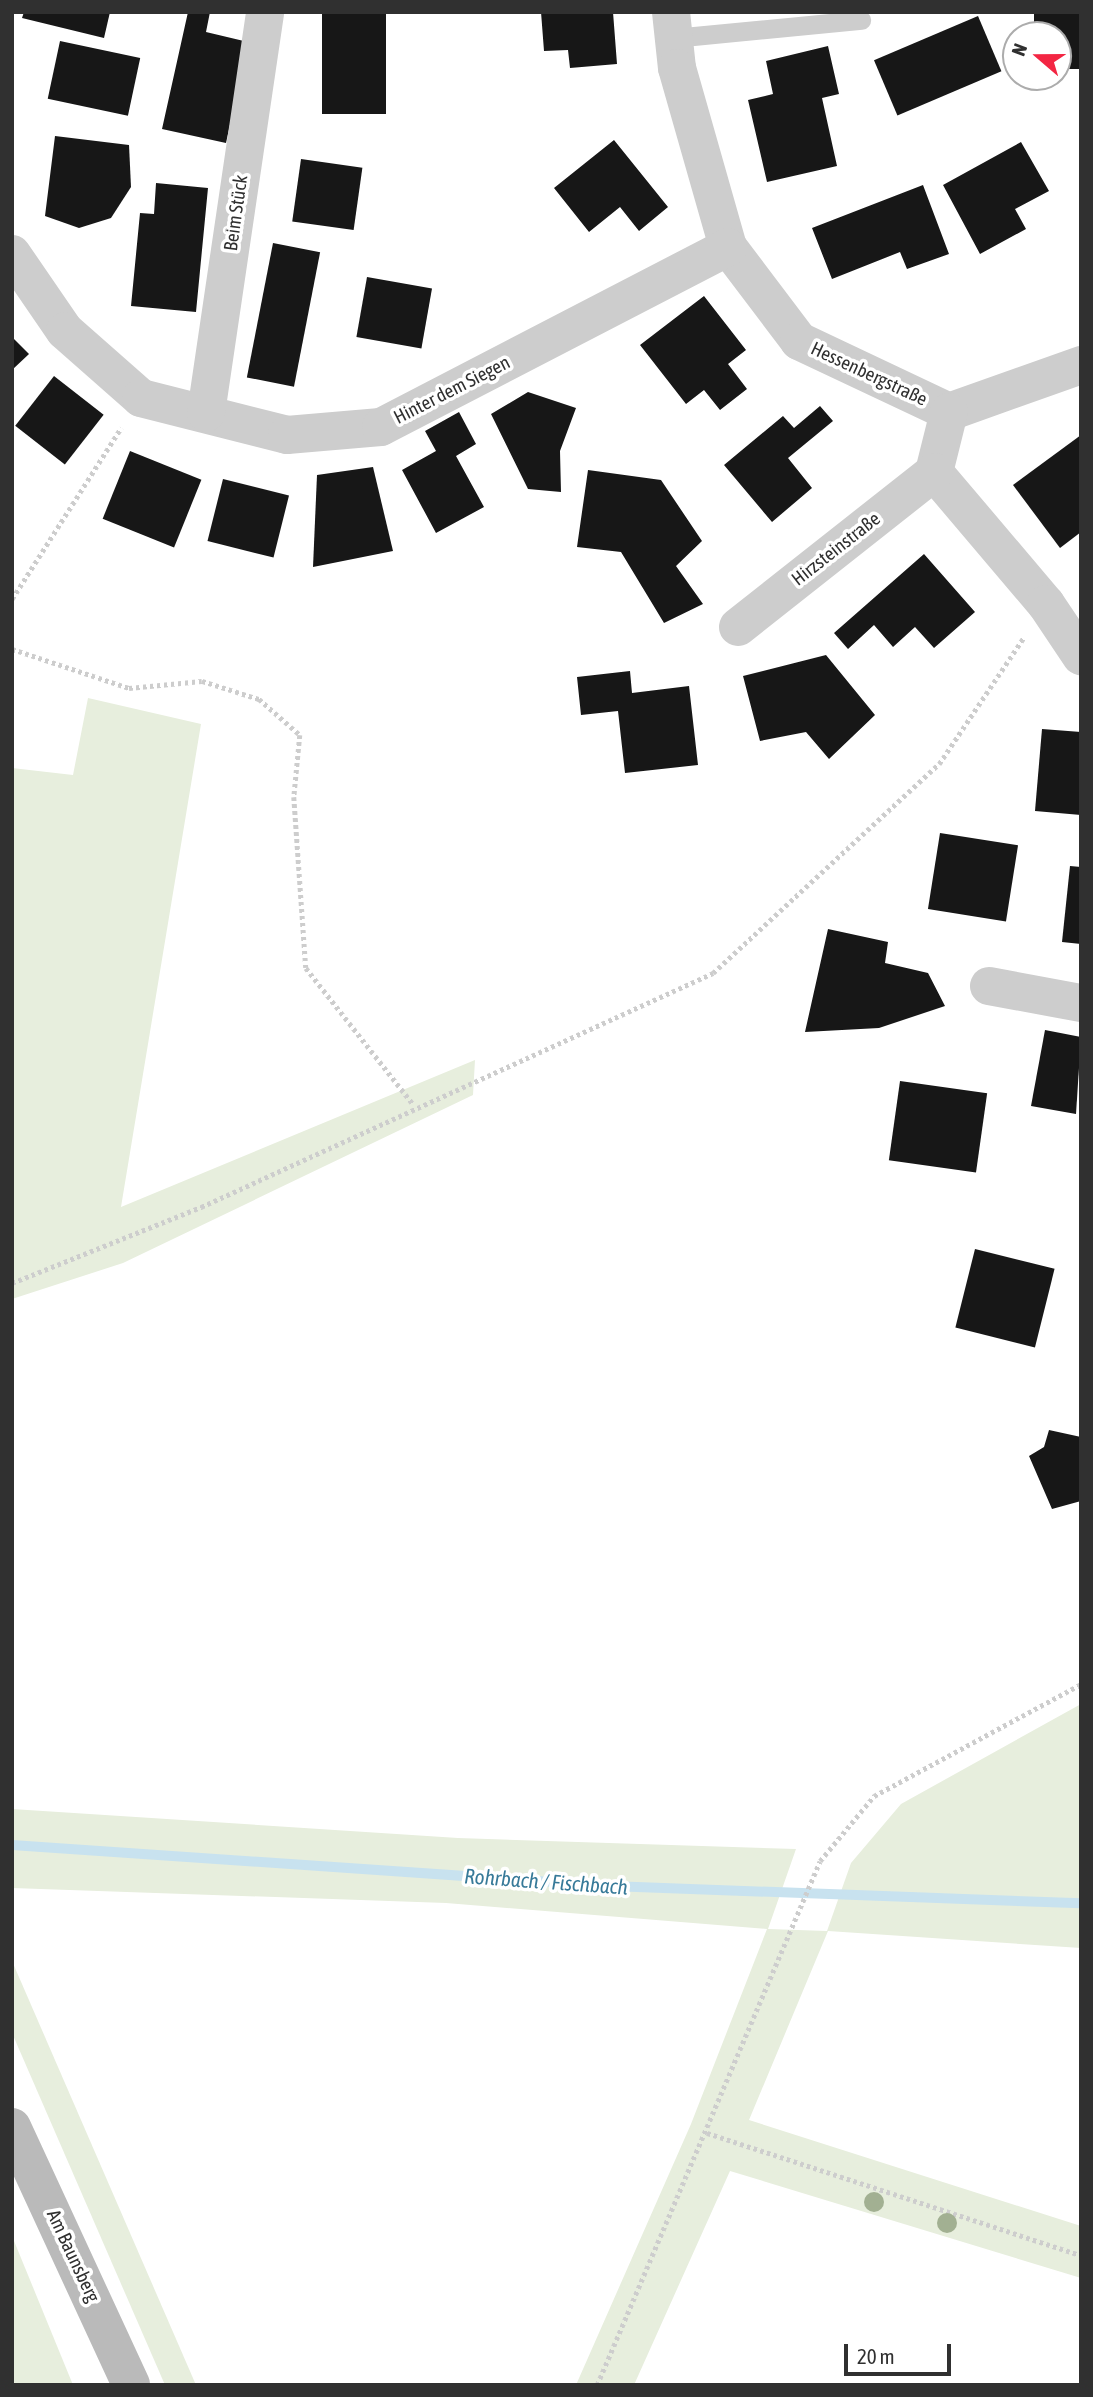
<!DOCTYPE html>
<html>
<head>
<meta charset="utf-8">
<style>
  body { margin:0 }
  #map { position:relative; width:1093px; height:2397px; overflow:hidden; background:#fff; font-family:"Asap Condensed",sans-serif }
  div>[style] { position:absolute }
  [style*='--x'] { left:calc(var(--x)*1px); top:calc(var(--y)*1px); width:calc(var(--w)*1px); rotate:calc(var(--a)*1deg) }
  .green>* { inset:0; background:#e7eedd }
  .stream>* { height:10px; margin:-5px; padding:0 5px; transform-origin:5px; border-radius:5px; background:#c8e2ef }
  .building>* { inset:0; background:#171717; transform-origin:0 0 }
  .path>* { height:4.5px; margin-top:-2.25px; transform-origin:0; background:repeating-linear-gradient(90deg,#cdcdcd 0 3.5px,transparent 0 7px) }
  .lane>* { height:19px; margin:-9.5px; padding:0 9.5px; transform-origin:9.5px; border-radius:9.5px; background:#cdcdcd }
  .street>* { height:38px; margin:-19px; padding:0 19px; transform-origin:19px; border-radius:19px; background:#cdcdcd }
  .secondary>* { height:38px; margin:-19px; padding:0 19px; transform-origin:19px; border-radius:19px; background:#bababa }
  .trees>* { width:20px; height:20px; margin:-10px; border-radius:50%; background:#a2b092 }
  span { translate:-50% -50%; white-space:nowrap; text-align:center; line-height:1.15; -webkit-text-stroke:7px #fff; paint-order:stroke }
  .street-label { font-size:19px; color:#303030 }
  .water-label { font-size:21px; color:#377a99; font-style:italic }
  .frame { position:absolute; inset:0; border:14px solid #303030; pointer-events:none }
  .north { position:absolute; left:1002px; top:21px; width:70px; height:70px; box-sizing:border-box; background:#fff; border:2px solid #acacac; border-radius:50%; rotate:290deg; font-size:19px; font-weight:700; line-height:28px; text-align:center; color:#303030 }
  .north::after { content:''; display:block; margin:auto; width:24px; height:32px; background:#f32643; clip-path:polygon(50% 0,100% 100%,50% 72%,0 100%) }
  .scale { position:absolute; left:844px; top:2344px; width:107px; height:32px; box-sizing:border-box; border:4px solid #303030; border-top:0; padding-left:9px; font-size:21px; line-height:24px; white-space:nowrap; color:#303030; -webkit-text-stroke:5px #fff; paint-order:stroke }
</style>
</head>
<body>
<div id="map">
  <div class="green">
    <i style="clip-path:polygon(88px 698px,201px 724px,121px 1207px,475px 1060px,473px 1095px,123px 1263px,12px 1299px,12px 768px,73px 775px)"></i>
    <i style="clip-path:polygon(1081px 1704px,1081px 1948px,828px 1931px,749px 2120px,1081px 2226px,1081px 2278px,730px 2171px,634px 2385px,576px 2385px,691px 2124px,767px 1929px,446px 1903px,12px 1888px,12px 1809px,458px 1838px,796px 1849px,768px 1929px,827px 1931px,851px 1863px,901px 1804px)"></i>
    <i style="clip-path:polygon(12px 1961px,196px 2385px,165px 2385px,12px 2033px)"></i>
    <i style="clip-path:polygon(12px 2236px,73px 2385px,12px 2385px)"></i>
  </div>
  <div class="stream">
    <i style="--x:12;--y:1845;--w:599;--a:3.92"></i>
    <i style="--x:610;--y:1886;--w:471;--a:2.1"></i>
  </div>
  <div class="building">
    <i style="clip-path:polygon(24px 12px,110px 12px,104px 38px,22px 18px)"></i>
    <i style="clip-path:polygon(188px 12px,210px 12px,206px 32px,248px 42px,226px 143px,162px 129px)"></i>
    <i style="left:322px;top:12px;width:64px;height:102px"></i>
    <i style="clip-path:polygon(541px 12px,613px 12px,617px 64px,570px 68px,568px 50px,544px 51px)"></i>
    <i style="clip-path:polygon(1034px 12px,1081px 12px,1081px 69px,1058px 69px,1058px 35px,1034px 35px)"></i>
    <i style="left:978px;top:16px;width:60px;height:113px;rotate:67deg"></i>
    <i style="left:60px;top:41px;width:82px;height:59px;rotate:12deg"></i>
    <i style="clip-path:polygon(828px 46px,839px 94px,822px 98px,837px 166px,767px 182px,748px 100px,773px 94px,766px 61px)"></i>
    <i style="clip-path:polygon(55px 136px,129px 145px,131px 187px,111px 218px,79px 228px,45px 216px)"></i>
    <i style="clip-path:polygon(614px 140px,668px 207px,639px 231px,620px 207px,589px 232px,554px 188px)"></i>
    <i style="clip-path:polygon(1021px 142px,1049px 191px,1015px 209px,1026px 229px,980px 254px,943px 185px)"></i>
    <i style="left:301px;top:159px;width:62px;height:63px;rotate:8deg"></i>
    <i style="clip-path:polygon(156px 183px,208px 188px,196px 312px,131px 306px,140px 213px,154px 214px)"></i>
    <i style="clip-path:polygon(923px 185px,949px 254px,907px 269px,900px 252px,832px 279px,812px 228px)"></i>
    <i style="left:273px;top:243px;width:48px;height:137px;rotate:11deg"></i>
    <i style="left:367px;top:277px;width:66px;height:61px;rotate:10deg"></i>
    <i style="clip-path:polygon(704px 296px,746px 350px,728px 364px,747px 389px,720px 410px,704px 390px,686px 404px,640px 345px)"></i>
    <i style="clip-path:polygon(12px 337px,29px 354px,12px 370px)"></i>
    <i style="left:54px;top:376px;width:63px;height:63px;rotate:38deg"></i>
    <i style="clip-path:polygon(528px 392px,576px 408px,560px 451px,561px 492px,528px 489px,491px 414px)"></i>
    <i style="clip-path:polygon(820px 406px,833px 421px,788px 458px,812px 488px,772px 522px,724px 465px,783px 416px,794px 428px)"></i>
    <i style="clip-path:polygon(459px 412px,476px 444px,456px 456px,484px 507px,436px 533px,402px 470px,436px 451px,425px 431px)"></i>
    <i style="clip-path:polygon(1081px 435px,1081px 532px,1060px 548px,1013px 485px)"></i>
    <i style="left:130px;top:451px;width:77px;height:73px;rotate:22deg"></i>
    <i style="clip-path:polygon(373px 467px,393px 551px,313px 567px,317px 475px)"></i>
    <i style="clip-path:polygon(588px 470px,661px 480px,702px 541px,676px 566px,703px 604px,664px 623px,621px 552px,577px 547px)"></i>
    <i style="left:223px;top:479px;width:68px;height:64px;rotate:14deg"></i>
    <i style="clip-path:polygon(924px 554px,975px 612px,934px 648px,915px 627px,893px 647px,874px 625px,848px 649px,834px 633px)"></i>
    <i style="clip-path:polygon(826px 655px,875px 715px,829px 759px,806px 732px,760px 741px,743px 676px)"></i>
    <i style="clip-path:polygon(630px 671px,632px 693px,689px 686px,698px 765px,625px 773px,618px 711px,581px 715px,577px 677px)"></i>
    <i style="clip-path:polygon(1042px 729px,1081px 732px,1081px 815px,1035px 811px)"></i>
    <i style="left:940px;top:833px;width:79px;height:77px;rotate:9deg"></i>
    <i style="clip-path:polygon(1070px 866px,1081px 867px,1081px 944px,1062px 942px)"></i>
    <i style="clip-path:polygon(828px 929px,888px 942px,885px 963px,928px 973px,945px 1006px,879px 1028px,805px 1032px)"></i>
    <i style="clip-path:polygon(1045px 1030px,1081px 1037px,1076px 1114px,1031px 1106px)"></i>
    <i style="left:900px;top:1081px;width:88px;height:80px;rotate:8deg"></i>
    <i style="left:975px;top:1249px;width:82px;height:81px;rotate:14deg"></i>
    <i style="clip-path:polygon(1049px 1430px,1081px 1437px,1081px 1501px,1052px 1509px,1029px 1456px,1044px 1447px)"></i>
  </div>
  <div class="path">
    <i style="--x:12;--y:599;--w:203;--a:-57.5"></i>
    <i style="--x:12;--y:649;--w:123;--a:18.4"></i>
    <i style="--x:129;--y:688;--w:73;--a:-5.5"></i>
    <i style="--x:202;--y:681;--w:60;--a:17.5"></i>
    <i style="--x:259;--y:699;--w:55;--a:41.3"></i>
    <i style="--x:300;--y:735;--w:62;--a:95.5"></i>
    <i style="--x:294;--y:797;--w:171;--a:86"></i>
    <i style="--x:306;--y:968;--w:174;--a:51.8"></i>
    <i style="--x:12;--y:1283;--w:204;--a:-21.9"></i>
    <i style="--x:201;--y:1207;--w:563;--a:-24.56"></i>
    <i style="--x:713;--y:973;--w:308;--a:-42.8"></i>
    <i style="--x:939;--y:764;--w:153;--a:-56.2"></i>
    <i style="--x:707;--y:2133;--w:393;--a:18.1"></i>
    <i style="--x:597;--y:2385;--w:569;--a:-66.95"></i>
    <i style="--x:820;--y:1861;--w:85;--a:-50.3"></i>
    <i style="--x:874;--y:1796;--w:235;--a:-28.4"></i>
  </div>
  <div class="lane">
    <i style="--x:673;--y:38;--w:189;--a:-5.5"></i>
  </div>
  <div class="street">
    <i style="--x:671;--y:12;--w:56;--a:83.9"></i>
    <i style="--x:677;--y:68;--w:186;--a:74.1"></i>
    <i style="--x:728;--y:247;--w:118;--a:52.9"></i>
    <i style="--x:799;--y:341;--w:166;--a:25.3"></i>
    <i style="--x:949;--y:412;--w:140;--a:-19.6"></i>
    <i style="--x:12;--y:254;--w:93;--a:55.5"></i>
    <i style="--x:65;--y:331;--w:101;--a:41.4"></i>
    <i style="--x:141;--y:398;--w:151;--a:14.2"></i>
    <i style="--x:287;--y:435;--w:94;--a:-4.9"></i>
    <i style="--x:381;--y:427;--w:391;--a:-27.4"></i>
    <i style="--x:949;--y:412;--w:62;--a:104"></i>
    <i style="--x:934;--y:472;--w:173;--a:49.7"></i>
    <i style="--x:1046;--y:604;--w:63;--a:56.1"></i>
    <i style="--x:206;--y:413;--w:405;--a:-81.6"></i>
    <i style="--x:738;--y:627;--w:250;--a:-38.3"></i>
    <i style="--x:989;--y:986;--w:94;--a:10.5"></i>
  </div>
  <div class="secondary">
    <i style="--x:12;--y:2127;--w:284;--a:65.2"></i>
  </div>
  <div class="trees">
    <i style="left:874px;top:2202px"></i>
    <i style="left:947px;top:2223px"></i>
  </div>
  <div class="street-label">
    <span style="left:236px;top:213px;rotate:-82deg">Beim Stück</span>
    <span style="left:869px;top:374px;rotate:25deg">Hessenbergstraße</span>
    <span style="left:452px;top:390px;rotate:-27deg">Hinter dem Siegen</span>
    <span style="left:836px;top:549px;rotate:-38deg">Hirzsteinstraße</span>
    <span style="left:73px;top:2256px;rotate:65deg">Am Baunsberg</span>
  </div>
  <div class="water-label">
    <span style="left:546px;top:1881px;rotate:4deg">Rohrbach / Fischbach</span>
  </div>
  <div class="frame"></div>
  <div class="north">N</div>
  <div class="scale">20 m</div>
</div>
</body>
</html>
